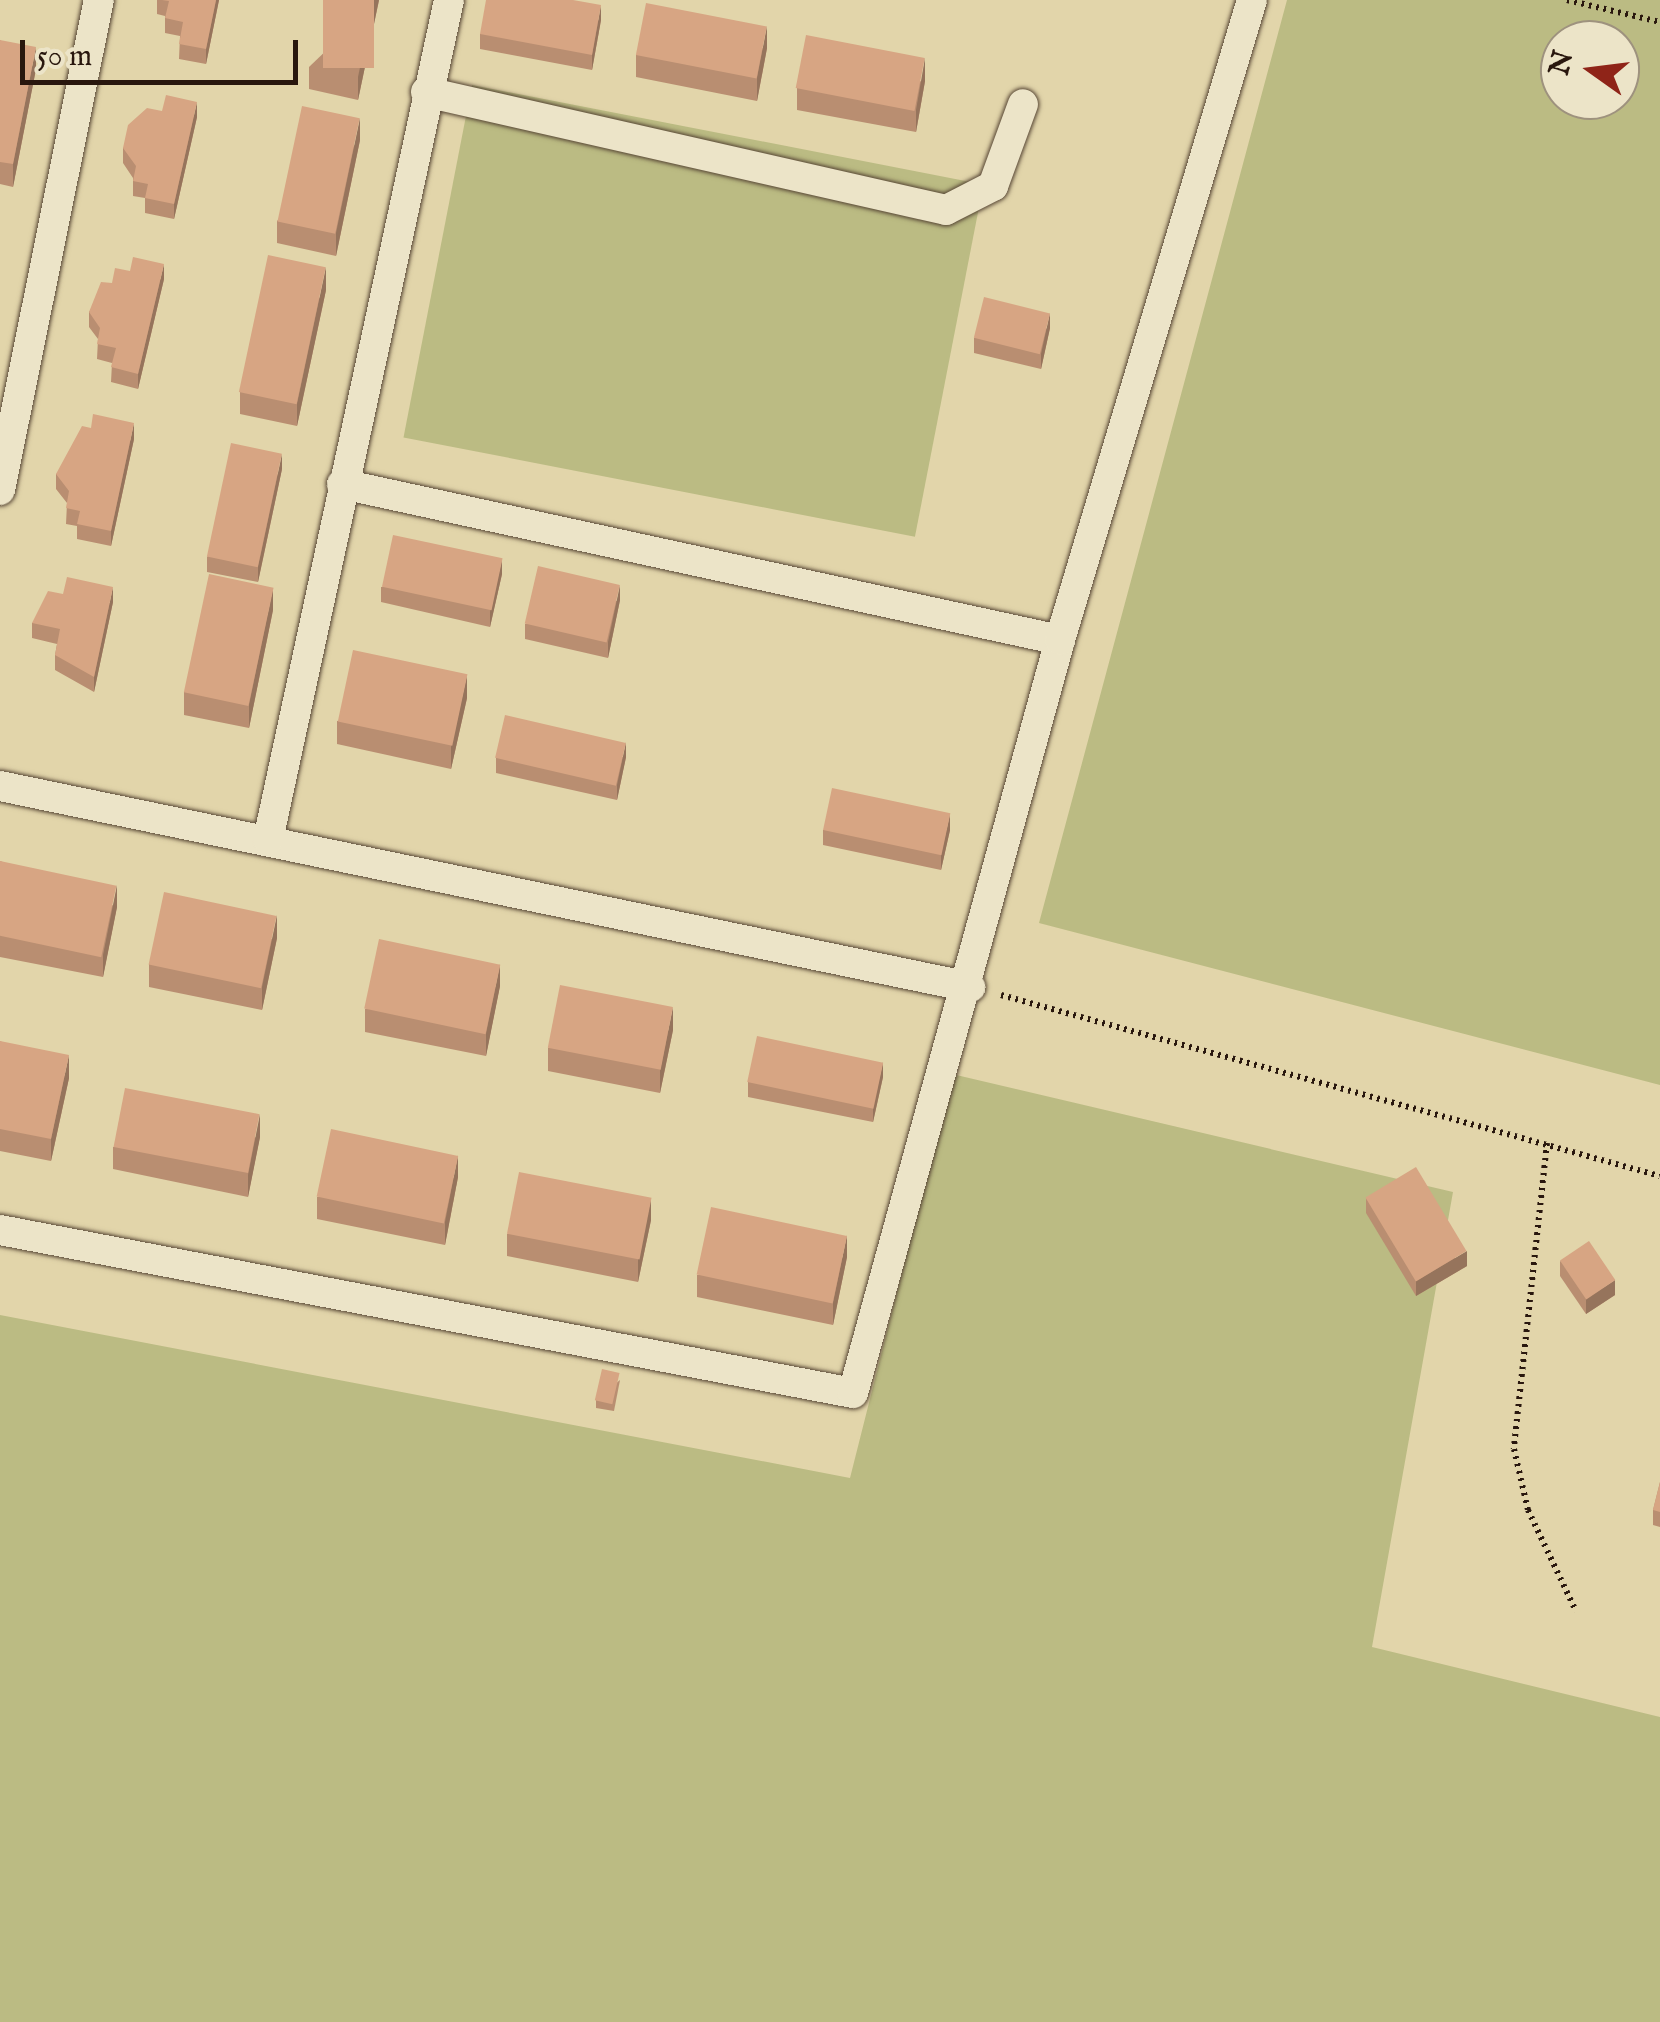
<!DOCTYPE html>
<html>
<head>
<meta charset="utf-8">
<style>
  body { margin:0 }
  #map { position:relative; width:1660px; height:2022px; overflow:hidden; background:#e2d5aa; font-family:"IM FELL English",serif }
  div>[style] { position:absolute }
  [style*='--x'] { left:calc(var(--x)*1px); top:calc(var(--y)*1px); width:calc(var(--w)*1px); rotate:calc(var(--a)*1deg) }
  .green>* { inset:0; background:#bbbb83; transform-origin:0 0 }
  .path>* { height:6px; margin-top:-3px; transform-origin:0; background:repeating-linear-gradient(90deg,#29170e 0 2.5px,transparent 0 7.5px) }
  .roads { filter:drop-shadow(0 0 2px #574635) drop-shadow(0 0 2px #574635) }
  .minor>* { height:30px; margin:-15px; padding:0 15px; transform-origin:15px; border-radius:15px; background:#ece4c8 }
  .wall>* { inset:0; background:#b98e71 }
  .shaded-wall>* { inset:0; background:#96745c }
  .building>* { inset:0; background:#d7a583; transform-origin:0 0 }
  span { translate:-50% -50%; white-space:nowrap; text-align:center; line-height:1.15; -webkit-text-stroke:8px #ece4c8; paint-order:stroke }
  .north { position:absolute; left:1540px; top:20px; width:100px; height:100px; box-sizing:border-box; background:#ece4c8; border:2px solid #9e927e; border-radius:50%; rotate:284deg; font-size:28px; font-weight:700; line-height:40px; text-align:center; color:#29170e }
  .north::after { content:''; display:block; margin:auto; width:35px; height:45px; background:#8f2418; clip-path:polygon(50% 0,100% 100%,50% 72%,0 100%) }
  .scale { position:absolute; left:20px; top:40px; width:278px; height:45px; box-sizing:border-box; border:5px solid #29170e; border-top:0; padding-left:12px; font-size:30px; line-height:35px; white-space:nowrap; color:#29170e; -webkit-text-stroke:8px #ece4c8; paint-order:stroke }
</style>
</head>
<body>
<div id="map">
  <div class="green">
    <i style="clip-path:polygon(evenodd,1287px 0,1660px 0,1660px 1085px,1039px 923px,1287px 0,1560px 40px,1620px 40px,1620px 100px,1560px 100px,1560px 40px)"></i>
    <i style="left:472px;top:85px;width:521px;height:359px;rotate:11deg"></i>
    <i style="clip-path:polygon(952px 1074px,1453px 1192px,1372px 1647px,1660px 1717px,1660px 2022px,0 2022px,0 1315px,850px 1478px)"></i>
  </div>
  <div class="path">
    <i style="--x:1567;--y:0;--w:96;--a:13.3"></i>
    <i style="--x:1001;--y:995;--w:683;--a:15.36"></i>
    <i style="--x:1547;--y:1143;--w:308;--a:96.2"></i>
    <i style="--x:1514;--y:1449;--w:63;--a:77.1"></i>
    <i style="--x:1528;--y:1510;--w:112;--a:64.6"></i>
  </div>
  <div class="roads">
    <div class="minor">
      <i style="--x:426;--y:92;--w:533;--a:12.79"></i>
      <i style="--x:946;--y:210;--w:53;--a:-27.1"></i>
      <i style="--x:993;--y:186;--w:87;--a:-69.9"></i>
      <i style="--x:342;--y:484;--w:735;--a:12.26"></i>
      <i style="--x:0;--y:490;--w:500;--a:-78.6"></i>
      <i style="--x:0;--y:786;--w:991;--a:11.71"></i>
      <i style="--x:268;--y:840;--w:859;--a:-77.84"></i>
      <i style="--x:0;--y:1230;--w:868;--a:10.82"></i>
      <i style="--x:853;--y:1393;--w:781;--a:-74.63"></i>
      <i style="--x:1060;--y:640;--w:668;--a:-73.3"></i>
    </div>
  </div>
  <div class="wall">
    <i style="clip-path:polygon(157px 0,219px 0,206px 64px,179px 59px,180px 36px,165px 33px,165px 16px,157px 14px)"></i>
    <i style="clip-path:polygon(379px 0,358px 100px,309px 89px,309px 67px)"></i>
    <i style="clip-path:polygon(601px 20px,592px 70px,480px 49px,480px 34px)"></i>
    <i style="clip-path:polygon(0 40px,36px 69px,13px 187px,0 184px)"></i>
    <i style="clip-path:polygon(767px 48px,757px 101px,636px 77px,636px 55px)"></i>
    <i style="clip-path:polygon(925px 81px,916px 132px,797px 110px,797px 88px)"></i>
    <i style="clip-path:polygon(162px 111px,197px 117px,174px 219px,145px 213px,145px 198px,133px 196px,133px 178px,123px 163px,123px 148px)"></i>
    <i style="clip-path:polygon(360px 140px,336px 256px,277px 243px,277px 221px)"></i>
    <i style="clip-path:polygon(164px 279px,138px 389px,111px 382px,112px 363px,97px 359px,98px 339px,89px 327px,89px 312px,112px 283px)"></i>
    <i style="clip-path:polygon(326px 290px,297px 426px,240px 414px,240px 392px)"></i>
    <i style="clip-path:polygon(1050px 328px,1041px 369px,974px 353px,974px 338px)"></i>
    <i style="clip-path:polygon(134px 439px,111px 546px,77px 539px,77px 526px,66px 524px,67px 503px,56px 489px,56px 474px)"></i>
    <i style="clip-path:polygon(282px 469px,258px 582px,207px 572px,207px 557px)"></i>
    <i style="clip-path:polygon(502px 574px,490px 627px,381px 602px,381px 587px)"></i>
    <i style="clip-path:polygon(620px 600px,608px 658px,525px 639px,525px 624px)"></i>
    <i style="clip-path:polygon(113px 602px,94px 692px,55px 670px,55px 655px,57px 644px,32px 638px,32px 623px)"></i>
    <i style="clip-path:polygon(273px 610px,249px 728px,184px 715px,184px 692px)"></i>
    <i style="clip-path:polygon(467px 698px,451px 769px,337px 744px,337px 721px)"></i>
    <i style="clip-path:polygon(626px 757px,617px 800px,496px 773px,496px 758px)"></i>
    <i style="clip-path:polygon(823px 830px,950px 830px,941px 870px,823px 845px)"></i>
    <i style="clip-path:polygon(0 861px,117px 907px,103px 977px,0 957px)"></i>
    <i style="clip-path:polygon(277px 938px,262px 1010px,149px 987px,149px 964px)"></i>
    <i style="clip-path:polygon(500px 986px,486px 1056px,365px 1032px,365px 1009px)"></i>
    <i style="clip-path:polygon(673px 1030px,660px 1093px,548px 1071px,548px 1048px)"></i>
    <i style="clip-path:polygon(0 1041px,69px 1078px,51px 1161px,0 1151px)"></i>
    <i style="clip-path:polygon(883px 1077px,873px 1122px,748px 1097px,748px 1082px)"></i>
    <i style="clip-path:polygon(260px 1137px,248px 1197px,113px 1169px,113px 1147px)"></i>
    <i style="clip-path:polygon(458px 1177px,445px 1245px,317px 1219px,317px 1197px)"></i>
    <i style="clip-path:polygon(1366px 1198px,1467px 1266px,1416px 1296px,1366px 1213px)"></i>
    <i style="clip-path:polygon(651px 1220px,638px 1282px,507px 1256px,507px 1234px)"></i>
    <i style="clip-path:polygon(847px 1257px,833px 1325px,697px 1297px,697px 1275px)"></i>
    <i style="clip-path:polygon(1560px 1261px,1615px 1295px,1586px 1314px,1560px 1276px)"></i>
    <i style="clip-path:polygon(620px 1380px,614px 1411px,596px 1408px,596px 1400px)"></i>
    <i style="clip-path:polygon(1660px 1482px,1660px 1527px,1653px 1525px,1653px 1510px)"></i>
  </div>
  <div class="shaded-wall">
    <i style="clip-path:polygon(216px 0,219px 0,206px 64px,206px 49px)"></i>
    <i style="clip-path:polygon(374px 0,379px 0,358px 100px,358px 77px)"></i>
    <i style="clip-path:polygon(601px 5px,601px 20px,592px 70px,592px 55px)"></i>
    <i style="clip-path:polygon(767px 26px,767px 48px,757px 101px,757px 78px)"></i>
    <i style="clip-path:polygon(36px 47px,36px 69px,13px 187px,13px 164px)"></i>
    <i style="clip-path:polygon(925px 58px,925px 81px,916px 132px,916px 110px)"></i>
    <i style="clip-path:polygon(197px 102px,197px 117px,174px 219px,174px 204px)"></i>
    <i style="clip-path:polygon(360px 118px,360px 140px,336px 256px,336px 233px)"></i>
    <i style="clip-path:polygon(164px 264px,164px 279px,138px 389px,138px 374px)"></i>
    <i style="clip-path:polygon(326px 267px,326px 290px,297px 426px,297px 404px)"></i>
    <i style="clip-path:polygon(1050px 313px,1050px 328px,1041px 369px,1041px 354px)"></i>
    <i style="clip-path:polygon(134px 423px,134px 439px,111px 546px,111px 531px)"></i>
    <i style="clip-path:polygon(282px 454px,282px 469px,258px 582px,258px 567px)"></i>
    <i style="clip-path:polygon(502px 559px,502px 574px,490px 627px,490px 612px)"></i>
    <i style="clip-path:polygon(620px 585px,620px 600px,608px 658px,608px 642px)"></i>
    <i style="clip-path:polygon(113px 587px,113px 602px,94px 692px,94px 677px)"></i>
    <i style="clip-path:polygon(273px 588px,273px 610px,249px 728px,249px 705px)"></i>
    <i style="clip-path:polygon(467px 675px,467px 698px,451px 769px,451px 747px)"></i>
    <i style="clip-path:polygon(626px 742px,626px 757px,617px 800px,617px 785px)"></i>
    <i style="clip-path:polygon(950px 814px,950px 830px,941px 870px,941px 855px)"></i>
    <i style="clip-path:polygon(117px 885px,117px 907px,103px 977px,103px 955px)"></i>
    <i style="clip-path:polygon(277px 915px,277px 938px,262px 1010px,262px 987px)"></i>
    <i style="clip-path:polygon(500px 964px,500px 986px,486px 1056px,486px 1034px)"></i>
    <i style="clip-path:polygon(673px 1007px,673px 1030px,660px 1093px,660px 1071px)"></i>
    <i style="clip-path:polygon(69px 1055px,69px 1078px,51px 1161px,51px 1139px)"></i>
    <i style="clip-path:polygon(883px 1062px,883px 1077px,873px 1122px,873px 1107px)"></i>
    <i style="clip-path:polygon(260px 1114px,260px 1137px,248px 1197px,248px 1175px)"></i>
    <i style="clip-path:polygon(458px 1155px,458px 1177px,445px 1245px,445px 1222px)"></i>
    <i style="clip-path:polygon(651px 1198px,651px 1220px,638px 1282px,638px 1260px)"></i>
    <i style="clip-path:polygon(847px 1235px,847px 1257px,833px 1325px,833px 1303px)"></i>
    <i style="clip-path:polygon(1467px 1251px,1467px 1266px,1416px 1296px,1416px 1281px)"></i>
    <i style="clip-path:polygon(1615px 1280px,1615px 1295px,1586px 1314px,1586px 1299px)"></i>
  </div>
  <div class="building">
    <i style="clip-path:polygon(162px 0,216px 0,206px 49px,179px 44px,183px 22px,165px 18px,169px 1px)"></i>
    <i style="left:323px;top:0;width:51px;height:68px"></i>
    <i style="clip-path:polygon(486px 0,573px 0,601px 5px,592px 55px,480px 34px)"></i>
    <i style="left:646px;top:3px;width:123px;height:53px;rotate:11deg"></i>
    <i style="left:806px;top:35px;width:121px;height:54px;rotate:11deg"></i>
    <i style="clip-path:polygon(0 40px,36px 47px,13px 164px,0 162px)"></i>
    <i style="clip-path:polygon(166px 95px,197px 102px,174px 204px,145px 198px,148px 184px,133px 181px,136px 166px,123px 148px,128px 125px,147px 108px,162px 111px)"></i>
    <i style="left:302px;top:106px;width:59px;height:118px;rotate:12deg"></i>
    <i style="left:268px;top:255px;width:59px;height:140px;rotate:12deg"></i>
    <i style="clip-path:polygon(133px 257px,164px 264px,138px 374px,111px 367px,116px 348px,97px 344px,100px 328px,89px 312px,101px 282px,112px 283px,115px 268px,130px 271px)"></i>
    <i style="left:984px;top:297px;width:68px;height:42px;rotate:14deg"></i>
    <i style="clip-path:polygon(93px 414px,134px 423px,111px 531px,77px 524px,80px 511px,66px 508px,69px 491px,56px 474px,82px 426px,91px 428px)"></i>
    <i style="left:231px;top:443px;width:52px;height:116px;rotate:12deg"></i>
    <i style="left:393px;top:535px;width:112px;height:53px;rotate:12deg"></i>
    <i style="left:538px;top:566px;width:84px;height:59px;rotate:13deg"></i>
    <i style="left:209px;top:574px;width:66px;height:121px;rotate:12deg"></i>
    <i style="clip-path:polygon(67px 577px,113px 587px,94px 677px,55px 655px,60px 629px,32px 623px,48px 591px,63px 594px)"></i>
    <i style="left:353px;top:650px;width:117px;height:73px;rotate:12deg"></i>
    <i style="left:505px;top:715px;width:124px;height:44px;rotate:13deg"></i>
    <i style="left:832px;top:788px;width:121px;height:43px;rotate:12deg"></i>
    <i style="left:0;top:861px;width:119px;height:73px;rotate:12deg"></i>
    <i style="left:164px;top:892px;width:115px;height:74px;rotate:12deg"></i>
    <i style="left:379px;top:939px;width:124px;height:71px;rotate:12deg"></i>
    <i style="left:560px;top:985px;width:115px;height:64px;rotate:11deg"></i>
    <i style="left:757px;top:1036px;width:129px;height:47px;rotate:12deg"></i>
    <i style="clip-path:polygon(0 1041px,69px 1055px,51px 1139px,0 1129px)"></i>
    <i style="left:125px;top:1088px;width:137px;height:60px;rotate:11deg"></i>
    <i style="left:331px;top:1129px;width:130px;height:69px;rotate:12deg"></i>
    <i style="left:1416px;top:1167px;width:98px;height:59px;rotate:59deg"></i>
    <i style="left:519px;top:1172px;width:135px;height:63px;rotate:11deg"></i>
    <i style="left:711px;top:1207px;width:139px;height:69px;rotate:12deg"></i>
    <i style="left:1589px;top:1241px;width:47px;height:35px;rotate:56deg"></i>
    <i style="left:602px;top:1369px;width:18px;height:32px;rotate:13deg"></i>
    <i style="clip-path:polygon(1660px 1482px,1660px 1512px,1653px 1510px)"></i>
  </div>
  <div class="north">N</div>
  <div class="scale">50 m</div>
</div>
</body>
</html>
